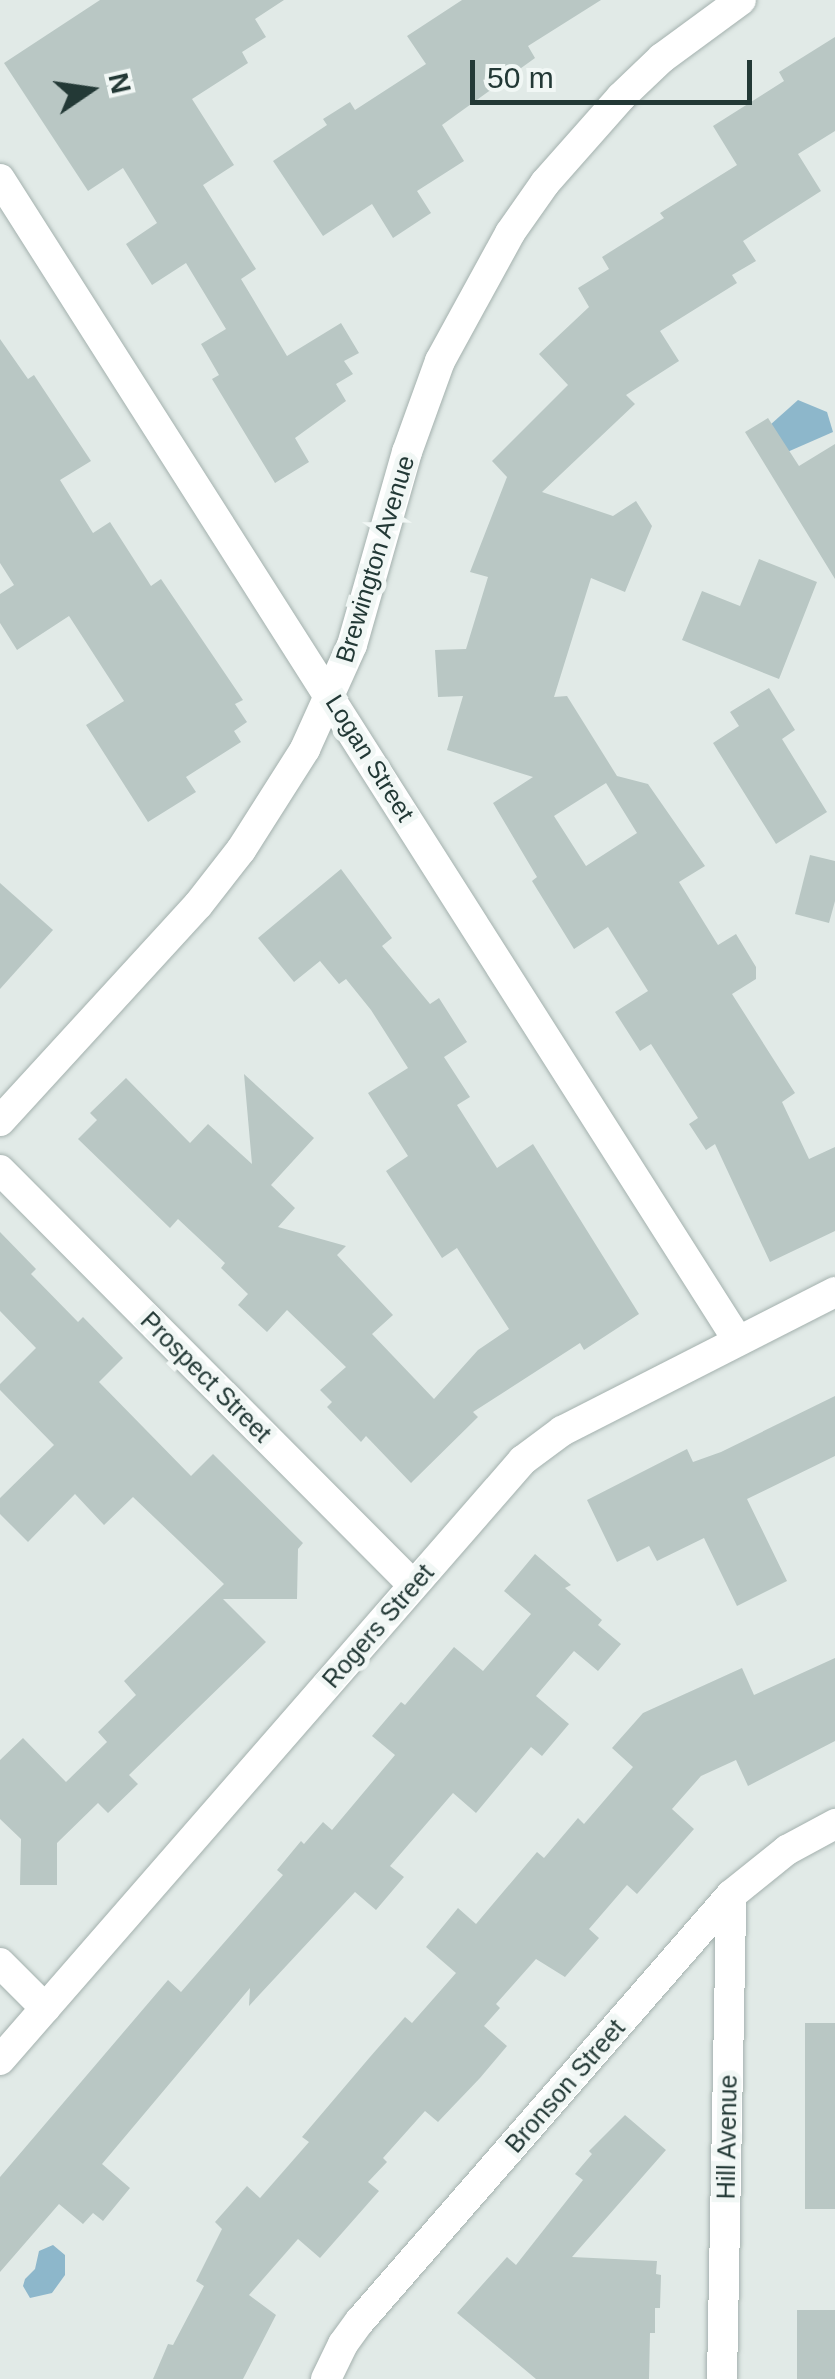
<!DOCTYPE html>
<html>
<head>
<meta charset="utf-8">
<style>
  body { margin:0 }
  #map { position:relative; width:835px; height:2379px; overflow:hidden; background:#e1eae7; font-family:Helvetica,sans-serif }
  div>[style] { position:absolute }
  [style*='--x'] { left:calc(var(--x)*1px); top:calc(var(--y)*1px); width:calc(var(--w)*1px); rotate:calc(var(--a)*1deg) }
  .water>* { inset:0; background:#8db7cb }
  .building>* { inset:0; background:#b9c7c4; transform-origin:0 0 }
  .roads { filter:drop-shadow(0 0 2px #a4b1ae) drop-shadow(0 0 2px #a4b1ae) }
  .minor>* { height:30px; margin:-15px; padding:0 15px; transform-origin:15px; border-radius:15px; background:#fff }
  span { translate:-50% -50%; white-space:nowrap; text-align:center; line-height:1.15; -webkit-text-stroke:10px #f1f7f5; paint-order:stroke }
  .street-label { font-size:25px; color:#233936 }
  .north { position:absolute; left:40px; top:40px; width:100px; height:100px; -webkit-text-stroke:8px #f1f7f5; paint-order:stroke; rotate:77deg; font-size:28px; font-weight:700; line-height:40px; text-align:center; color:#233936 }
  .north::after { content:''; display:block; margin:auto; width:35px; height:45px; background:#233936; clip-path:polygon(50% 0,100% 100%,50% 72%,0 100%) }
  .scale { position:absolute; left:470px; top:60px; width:282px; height:45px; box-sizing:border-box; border:5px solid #233936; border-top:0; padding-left:12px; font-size:30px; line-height:35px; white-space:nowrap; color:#233936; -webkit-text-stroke:8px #f1f7f5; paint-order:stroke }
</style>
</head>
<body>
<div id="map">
  <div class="water">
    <i style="clip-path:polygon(798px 400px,827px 412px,833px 432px,785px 453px,770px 425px)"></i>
    <i style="clip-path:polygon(53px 2245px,65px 2255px,65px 2275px,52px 2293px,30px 2298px,23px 2286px,25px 2279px,35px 2269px,39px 2251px)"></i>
  </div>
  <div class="building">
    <i style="clip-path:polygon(100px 0,284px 0,255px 19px,266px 37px,242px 52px,248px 63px,192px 99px,234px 165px,203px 185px,256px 269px,241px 279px,287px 356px,341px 323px,359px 353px,344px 361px,353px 374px,336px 384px,346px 401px,295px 438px,309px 462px,275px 483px,212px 379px,219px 375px,201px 344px,226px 329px,186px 263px,152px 285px,126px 244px,157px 223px,123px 168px,88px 191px,4px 63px)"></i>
    <i style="clip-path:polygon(462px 0,601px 0,528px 46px,535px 58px,442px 125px,464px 161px,417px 191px,431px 213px,393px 238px,372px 204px,323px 236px,273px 161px,327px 125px,323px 119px,350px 102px,355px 110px,426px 64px,407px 36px)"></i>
    <i style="clip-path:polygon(evenodd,835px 37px,835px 131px,798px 154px,821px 191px,743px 241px,756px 261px,732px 275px,737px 283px,660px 331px,679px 361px,626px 395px,635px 404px,542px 492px,613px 516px,636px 501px,652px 526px,625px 592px,591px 578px,554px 697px,567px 696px,617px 776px,648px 784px,705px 866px,679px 882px,718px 945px,736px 934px,756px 967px,756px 979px,732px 994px,795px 1093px,782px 1102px,809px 1159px,835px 1147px,835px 1231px,770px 1262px,715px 1144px,706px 1150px,689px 1124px,698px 1118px,651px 1044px,640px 1051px,615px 1012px,648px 991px,608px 927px,574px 949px,532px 881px,537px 877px,493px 803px,533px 777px,447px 750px,463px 696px,438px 697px,435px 650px,466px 649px,488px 577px,470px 572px,507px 477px,492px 461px,568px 385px,539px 354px,589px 307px,578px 288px,609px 269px,602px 257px,664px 218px,660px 213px,737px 165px,713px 126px,784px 81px,779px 72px,835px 37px,606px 783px,637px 833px,586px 866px,554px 816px,606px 783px)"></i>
    <i style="clip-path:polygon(0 339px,28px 379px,34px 375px,91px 461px,60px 480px,93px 533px,110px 522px,151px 586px,161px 579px,243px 700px,235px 704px,247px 722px,234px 731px,241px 742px,186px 777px,196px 792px,148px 822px,86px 725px,124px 701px,69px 616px,17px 650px,0 623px,0 594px,14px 585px,0 563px)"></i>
    <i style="clip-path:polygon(768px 418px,799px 466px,835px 444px,835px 579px,745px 432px)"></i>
    <i style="clip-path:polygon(759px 559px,817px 582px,779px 679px,682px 640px,702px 591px,740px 606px)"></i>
    <i style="clip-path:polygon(769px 688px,795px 730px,782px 739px,827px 812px,776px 844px,713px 743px,739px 726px,730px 712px)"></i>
    <i style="clip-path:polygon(810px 855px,835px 861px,835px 901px,829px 923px,795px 914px)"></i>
    <i style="clip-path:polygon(341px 869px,392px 938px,382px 946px,430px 1004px,439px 998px,467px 1042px,444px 1057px,470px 1097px,457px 1105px,497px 1168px,533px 1144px,639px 1314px,584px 1350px,580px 1343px,473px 1412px,478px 1417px,411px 1483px,366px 1436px,361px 1442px,327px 1407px,332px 1402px,320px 1390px,346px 1367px,287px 1310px,267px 1332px,238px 1305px,248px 1294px,221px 1268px,225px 1263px,178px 1219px,170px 1228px,78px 1139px,97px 1120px,90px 1113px,126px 1078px,190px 1143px,208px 1124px,252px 1164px,244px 1074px,314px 1138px,271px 1185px,295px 1208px,278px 1227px,346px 1246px,337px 1255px,393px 1315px,372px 1334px,434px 1399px,478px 1350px,509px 1329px,457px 1248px,442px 1258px,386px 1171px,408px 1156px,368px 1093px,408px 1068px,371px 1010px,346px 979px,339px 984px,320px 961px,294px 982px,258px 938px)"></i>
    <i style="clip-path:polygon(0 883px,53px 930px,0 989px)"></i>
    <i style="clip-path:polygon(0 1232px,36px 1269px,31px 1274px,78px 1322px,83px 1317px,123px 1358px,99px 1382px,191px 1476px,213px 1454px,303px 1543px,298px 1549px,297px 1599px,223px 1599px,266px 1642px,129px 1775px,138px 1784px,108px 1813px,98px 1803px,57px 1843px,57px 1885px,20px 1885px,21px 1839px,0 1819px,0 1760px,23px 1738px,66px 1782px,107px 1742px,98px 1732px,136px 1695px,124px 1681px,224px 1584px,133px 1497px,104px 1525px,75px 1494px,28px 1542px,0 1514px,0 1498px,54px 1445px,0 1390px,0 1384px,36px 1348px,0 1311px)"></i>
    <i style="clip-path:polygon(835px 1396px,835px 1456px,747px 1499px,787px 1581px,737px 1606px,704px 1538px,657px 1561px,649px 1546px,617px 1562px,587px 1500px,687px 1449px,693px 1462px,721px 1452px)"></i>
    <i style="clip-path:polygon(535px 1554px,571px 1585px,565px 1588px,602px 1620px,598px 1625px,621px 1644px,598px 1671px,574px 1651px,536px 1696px,569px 1724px,542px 1756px,531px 1747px,476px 1813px,453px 1793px,390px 1866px,404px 1877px,376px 1910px,355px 1892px,249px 2006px,250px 1988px,102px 2164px,130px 2188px,103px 2221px,93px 2213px,83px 2224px,59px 2204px,0 2272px,0 2177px,168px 1980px,181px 1992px,283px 1875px,277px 1870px,301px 1841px,304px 1844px,323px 1822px,332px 1830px,395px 1755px,372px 1736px,401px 1702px,405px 1705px,454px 1647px,483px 1671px,531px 1614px,504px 1591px)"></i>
    <i style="clip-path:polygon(835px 1658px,835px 1741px,748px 1786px,736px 1760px,701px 1776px,672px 1809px,694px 1829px,637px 1894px,627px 1885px,589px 1929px,599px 1938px,565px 1977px,536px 1959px,496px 2004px,500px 2008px,484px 2026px,507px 2046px,480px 2078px,438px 2122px,425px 2111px,383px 2158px,387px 2162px,368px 2182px,379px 2191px,320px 2258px,298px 2239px,249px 2295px,276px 2315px,243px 2379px,153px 2379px,168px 2344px,173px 2345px,204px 2286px,196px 2281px,222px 2229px,215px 2222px,247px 2186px,260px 2198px,309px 2142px,302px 2137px,370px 2057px,405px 2017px,412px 2023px,456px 1973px,426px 1947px,458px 1908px,476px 1924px,537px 1852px,544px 1858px,578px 1818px,584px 1824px,633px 1767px,612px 1748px,643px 1713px,742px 1668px,754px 1695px)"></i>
    <i style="left:805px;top:2023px;width:30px;height:186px"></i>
    <i style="clip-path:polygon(625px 2115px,666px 2150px,572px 2257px,657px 2261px,656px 2274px,661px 2275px,660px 2308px,655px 2308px,655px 2333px,650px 2333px,649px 2379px,536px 2379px,457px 2313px,507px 2257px,516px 2265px,583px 2180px,575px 2174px,592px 2154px,589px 2151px)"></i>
    <i style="left:797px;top:2310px;width:38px;height:69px"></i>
  </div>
  <div class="roads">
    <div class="minor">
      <i style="--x:0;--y:179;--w:1374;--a:57.57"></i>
      <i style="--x:0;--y:1121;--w:293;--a:-47.5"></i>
      <i style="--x:198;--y:905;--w:70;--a:-52"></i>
      <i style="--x:241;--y:850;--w:120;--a:-57.6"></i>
      <i style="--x:305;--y:749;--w:114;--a:-65.7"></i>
      <i style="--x:352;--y:645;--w:201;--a:-74.1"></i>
      <i style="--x:407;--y:452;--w:97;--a:-70.1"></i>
      <i style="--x:440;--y:361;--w:146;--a:-61.3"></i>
      <i style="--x:510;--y:233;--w:61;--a:-55"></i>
      <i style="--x:545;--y:183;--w:115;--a:-48.5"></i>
      <i style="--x:621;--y:97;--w:57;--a:-43.6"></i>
      <i style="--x:662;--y:58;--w:98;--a:-36.3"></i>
      <i style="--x:0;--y:1170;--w:585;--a:45.14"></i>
      <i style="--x:0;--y:1963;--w:64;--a:45"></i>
      <i style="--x:0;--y:2060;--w:796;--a:-48.92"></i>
      <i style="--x:523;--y:1460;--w:49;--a:-36.6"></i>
      <i style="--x:562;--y:1431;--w:306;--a:-27"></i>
      <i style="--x:326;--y:2379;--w:39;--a:-64"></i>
      <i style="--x:343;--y:2344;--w:29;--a:-54"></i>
      <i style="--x:360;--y:2321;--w:565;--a:-48.95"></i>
      <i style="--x:731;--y:1895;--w:72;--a:-38.8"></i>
      <i style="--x:787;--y:1850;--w:55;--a:-28.4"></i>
      <i style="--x:722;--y:2379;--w:484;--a:-88.9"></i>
    </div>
  </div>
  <div class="street-label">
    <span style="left:375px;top:559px;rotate:-73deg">Brewington Avenue</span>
    <span style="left:370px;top:758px;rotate:58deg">Logan Street</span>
    <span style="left:206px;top:1377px;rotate:45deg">Prospect Street</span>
    <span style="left:378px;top:1626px;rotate:-49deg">Rogers Street</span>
    <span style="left:565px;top:2086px;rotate:-49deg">Bronson Street</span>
    <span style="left:727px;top:2137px;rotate:-89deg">Hill Avenue</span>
  </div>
  <div class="north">N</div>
  <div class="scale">50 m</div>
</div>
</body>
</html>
